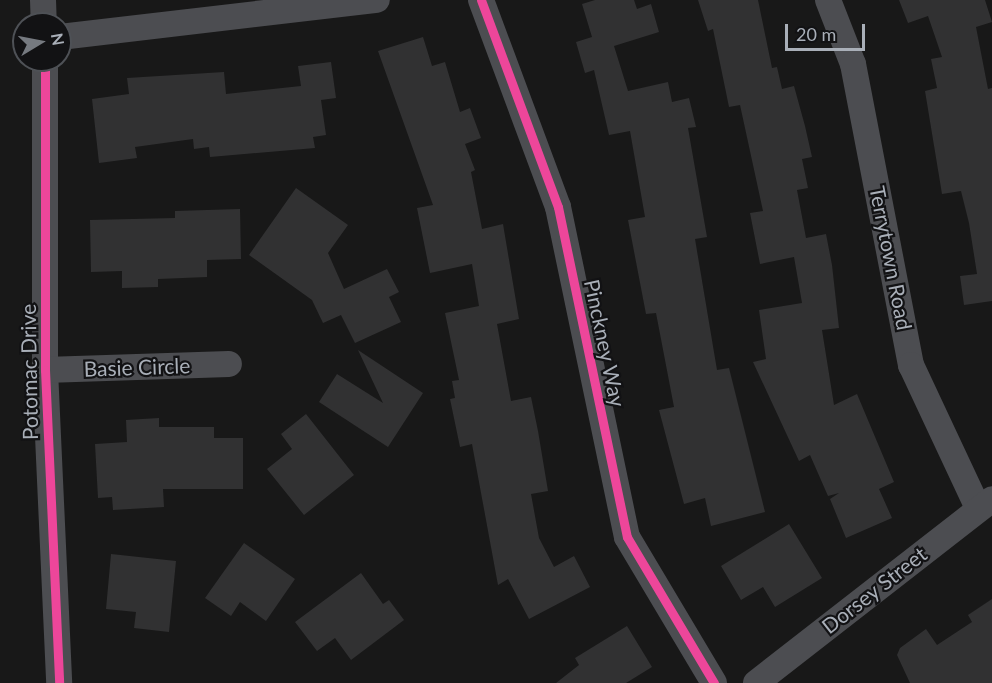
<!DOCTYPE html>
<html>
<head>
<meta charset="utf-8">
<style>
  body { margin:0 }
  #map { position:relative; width:992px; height:683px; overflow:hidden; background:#181818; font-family:Lato,sans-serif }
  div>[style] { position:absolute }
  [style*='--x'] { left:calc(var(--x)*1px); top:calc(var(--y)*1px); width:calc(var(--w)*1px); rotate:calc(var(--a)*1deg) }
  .building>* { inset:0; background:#313132 }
  .minor>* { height:26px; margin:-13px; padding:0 13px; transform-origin:13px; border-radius:13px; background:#4c4d51 }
  .cycleway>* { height:9px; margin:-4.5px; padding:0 4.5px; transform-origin:4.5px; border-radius:4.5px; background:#ed469a }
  span { translate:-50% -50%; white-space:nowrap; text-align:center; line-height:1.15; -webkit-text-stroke:4.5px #121214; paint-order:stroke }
  .street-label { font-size:21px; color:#a9afb8 }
  .north { position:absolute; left:12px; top:12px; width:60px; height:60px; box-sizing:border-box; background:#121214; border:2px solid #4e5156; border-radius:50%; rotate:80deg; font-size:16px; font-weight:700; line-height:24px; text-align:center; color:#a9afb8 }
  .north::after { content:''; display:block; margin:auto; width:21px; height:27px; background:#767a80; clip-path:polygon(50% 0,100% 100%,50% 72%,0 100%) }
  .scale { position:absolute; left:785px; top:24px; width:80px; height:27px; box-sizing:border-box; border:3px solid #a9afb8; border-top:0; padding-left:8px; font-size:18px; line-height:21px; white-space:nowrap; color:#a9afb8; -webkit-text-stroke:4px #121214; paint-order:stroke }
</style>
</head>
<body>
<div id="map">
  <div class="building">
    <i style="clip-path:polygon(595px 0,634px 0,637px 9px,651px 4px,659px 32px,614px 46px,628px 91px,668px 82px,672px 102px,689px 98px,696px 127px,688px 128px,707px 237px,695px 239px,717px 370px,729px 368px,765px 512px,711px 526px,705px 498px,684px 504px,659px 410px,674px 407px,656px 313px,646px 314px,628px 220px,645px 217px,630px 131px,609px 135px,594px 70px,585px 73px,576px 42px,592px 37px,582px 4px)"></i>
    <i style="clip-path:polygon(698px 0,758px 0,772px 68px,777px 67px,782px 89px,794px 86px,805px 126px,812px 157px,802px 159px,808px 188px,797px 190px,806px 238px,826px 234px,832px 265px,839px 328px,822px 330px,834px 405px,857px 394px,894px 482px,879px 489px,892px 518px,846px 538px,830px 499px,839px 493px,828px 496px,810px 455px,799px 461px,753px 362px,766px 359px,759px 310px,802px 303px,794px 257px,760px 264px,750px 213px,763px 211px,740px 105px,729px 107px,713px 29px,708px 31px)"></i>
    <i style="clip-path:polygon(899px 0,985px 0,992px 22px,976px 27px,988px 89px,992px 88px,992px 301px,964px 305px,960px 276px,977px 274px,969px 223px,961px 191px,942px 194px,925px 91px,937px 88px,931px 59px,942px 57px,928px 16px,908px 23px)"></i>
    <i style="clip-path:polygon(423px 37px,432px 66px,445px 62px,460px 112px,470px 108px,481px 138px,465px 144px,475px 170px,471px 172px,482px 229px,503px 224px,519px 319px,497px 324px,511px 401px,531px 397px,538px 431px,548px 491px,531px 494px,539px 538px,554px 567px,574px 556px,590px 587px,529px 619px,508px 579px,498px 585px,472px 444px,460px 447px,450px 399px,455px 398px,452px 381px,459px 380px,445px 313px,479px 306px,472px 264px,430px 273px,417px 208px,433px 205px,378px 51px)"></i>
    <i style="clip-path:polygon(331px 62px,336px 98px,321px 100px,326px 135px,313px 137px,315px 148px,210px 157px,209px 147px,194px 149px,193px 139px,135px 147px,137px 158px,99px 163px,92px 99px,129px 94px,127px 78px,224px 72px,226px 94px,301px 86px,298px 66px)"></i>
    <i style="clip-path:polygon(296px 188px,348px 225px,328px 253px,344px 289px,387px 269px,399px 292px,389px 297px,401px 322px,355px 343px,341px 315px,323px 323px,312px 300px,249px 255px)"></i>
    <i style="clip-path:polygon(240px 209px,241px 259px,207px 260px,207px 277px,158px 279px,158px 287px,122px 288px,122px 271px,91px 272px,90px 220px,175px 218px,175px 211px)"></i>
    <i style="clip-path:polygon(358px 350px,423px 393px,388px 447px,319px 402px,337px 374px,383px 403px)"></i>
    <i style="clip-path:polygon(306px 414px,354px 475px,304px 515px,267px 469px,292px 449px,281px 434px)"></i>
    <i style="clip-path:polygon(159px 418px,159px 427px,214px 427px,214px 438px,243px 438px,243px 489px,163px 489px,164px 507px,113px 510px,112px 497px,98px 498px,95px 444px,127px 442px,126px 420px)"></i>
    <i style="clip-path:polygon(789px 524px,822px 578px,775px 607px,763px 587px,741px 600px,721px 566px)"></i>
    <i style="clip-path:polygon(244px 543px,295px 579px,266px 621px,240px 602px,231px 616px,205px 598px)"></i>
    <i style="clip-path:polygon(111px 554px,176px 561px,169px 632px,134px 628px,136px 612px,106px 609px)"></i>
    <i style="clip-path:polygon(361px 573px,383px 604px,389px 600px,404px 620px,351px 660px,335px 638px,317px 651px,295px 622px)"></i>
    <i style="clip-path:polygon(992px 599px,992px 683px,910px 683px,897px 655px,900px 648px,926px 629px,937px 645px,972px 622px,968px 615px)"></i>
    <i style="clip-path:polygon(627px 626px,652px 667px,626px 683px,556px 683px,579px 665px,575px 658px)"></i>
  </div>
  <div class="minor">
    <i style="--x:43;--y:0;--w:24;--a:88"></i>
    <i style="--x:481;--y:0;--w:221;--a:69.6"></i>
    <i style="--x:558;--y:207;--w:337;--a:78.2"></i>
    <i style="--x:627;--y:537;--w:170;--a:59.2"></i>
    <i style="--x:828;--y:0;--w:69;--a:68.7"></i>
    <i style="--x:853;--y:64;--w:307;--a:79.1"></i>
    <i style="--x:911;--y:365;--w:158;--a:64.9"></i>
    <i style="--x:60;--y:37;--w:319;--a:-6.7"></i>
    <i style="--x:45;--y:60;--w:310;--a:90"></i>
    <i style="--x:45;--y:370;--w:313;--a:87.4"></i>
    <i style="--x:45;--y:370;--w:184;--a:-1.9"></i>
    <i style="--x:756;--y:683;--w:299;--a:-37.9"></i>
  </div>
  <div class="cycleway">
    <i style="--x:481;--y:0;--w:221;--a:69.6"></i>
    <i style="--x:558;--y:207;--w:337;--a:78.2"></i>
    <i style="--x:627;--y:537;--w:170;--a:59.2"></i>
    <i style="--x:45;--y:60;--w:310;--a:90"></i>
    <i style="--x:45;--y:370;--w:313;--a:87.4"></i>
  </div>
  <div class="street-label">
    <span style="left:891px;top:258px;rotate:79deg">Terrytown Road</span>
    <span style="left:605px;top:343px;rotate:78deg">Pinckney Way</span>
    <span style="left:137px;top:367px;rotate:-2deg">Basie Circle</span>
    <span style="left:29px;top:372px;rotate:-91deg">Potomac Drive</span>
    <span style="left:874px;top:590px;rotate:-38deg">Dorsey Street</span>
  </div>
  <div class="north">N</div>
  <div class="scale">20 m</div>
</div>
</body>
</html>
